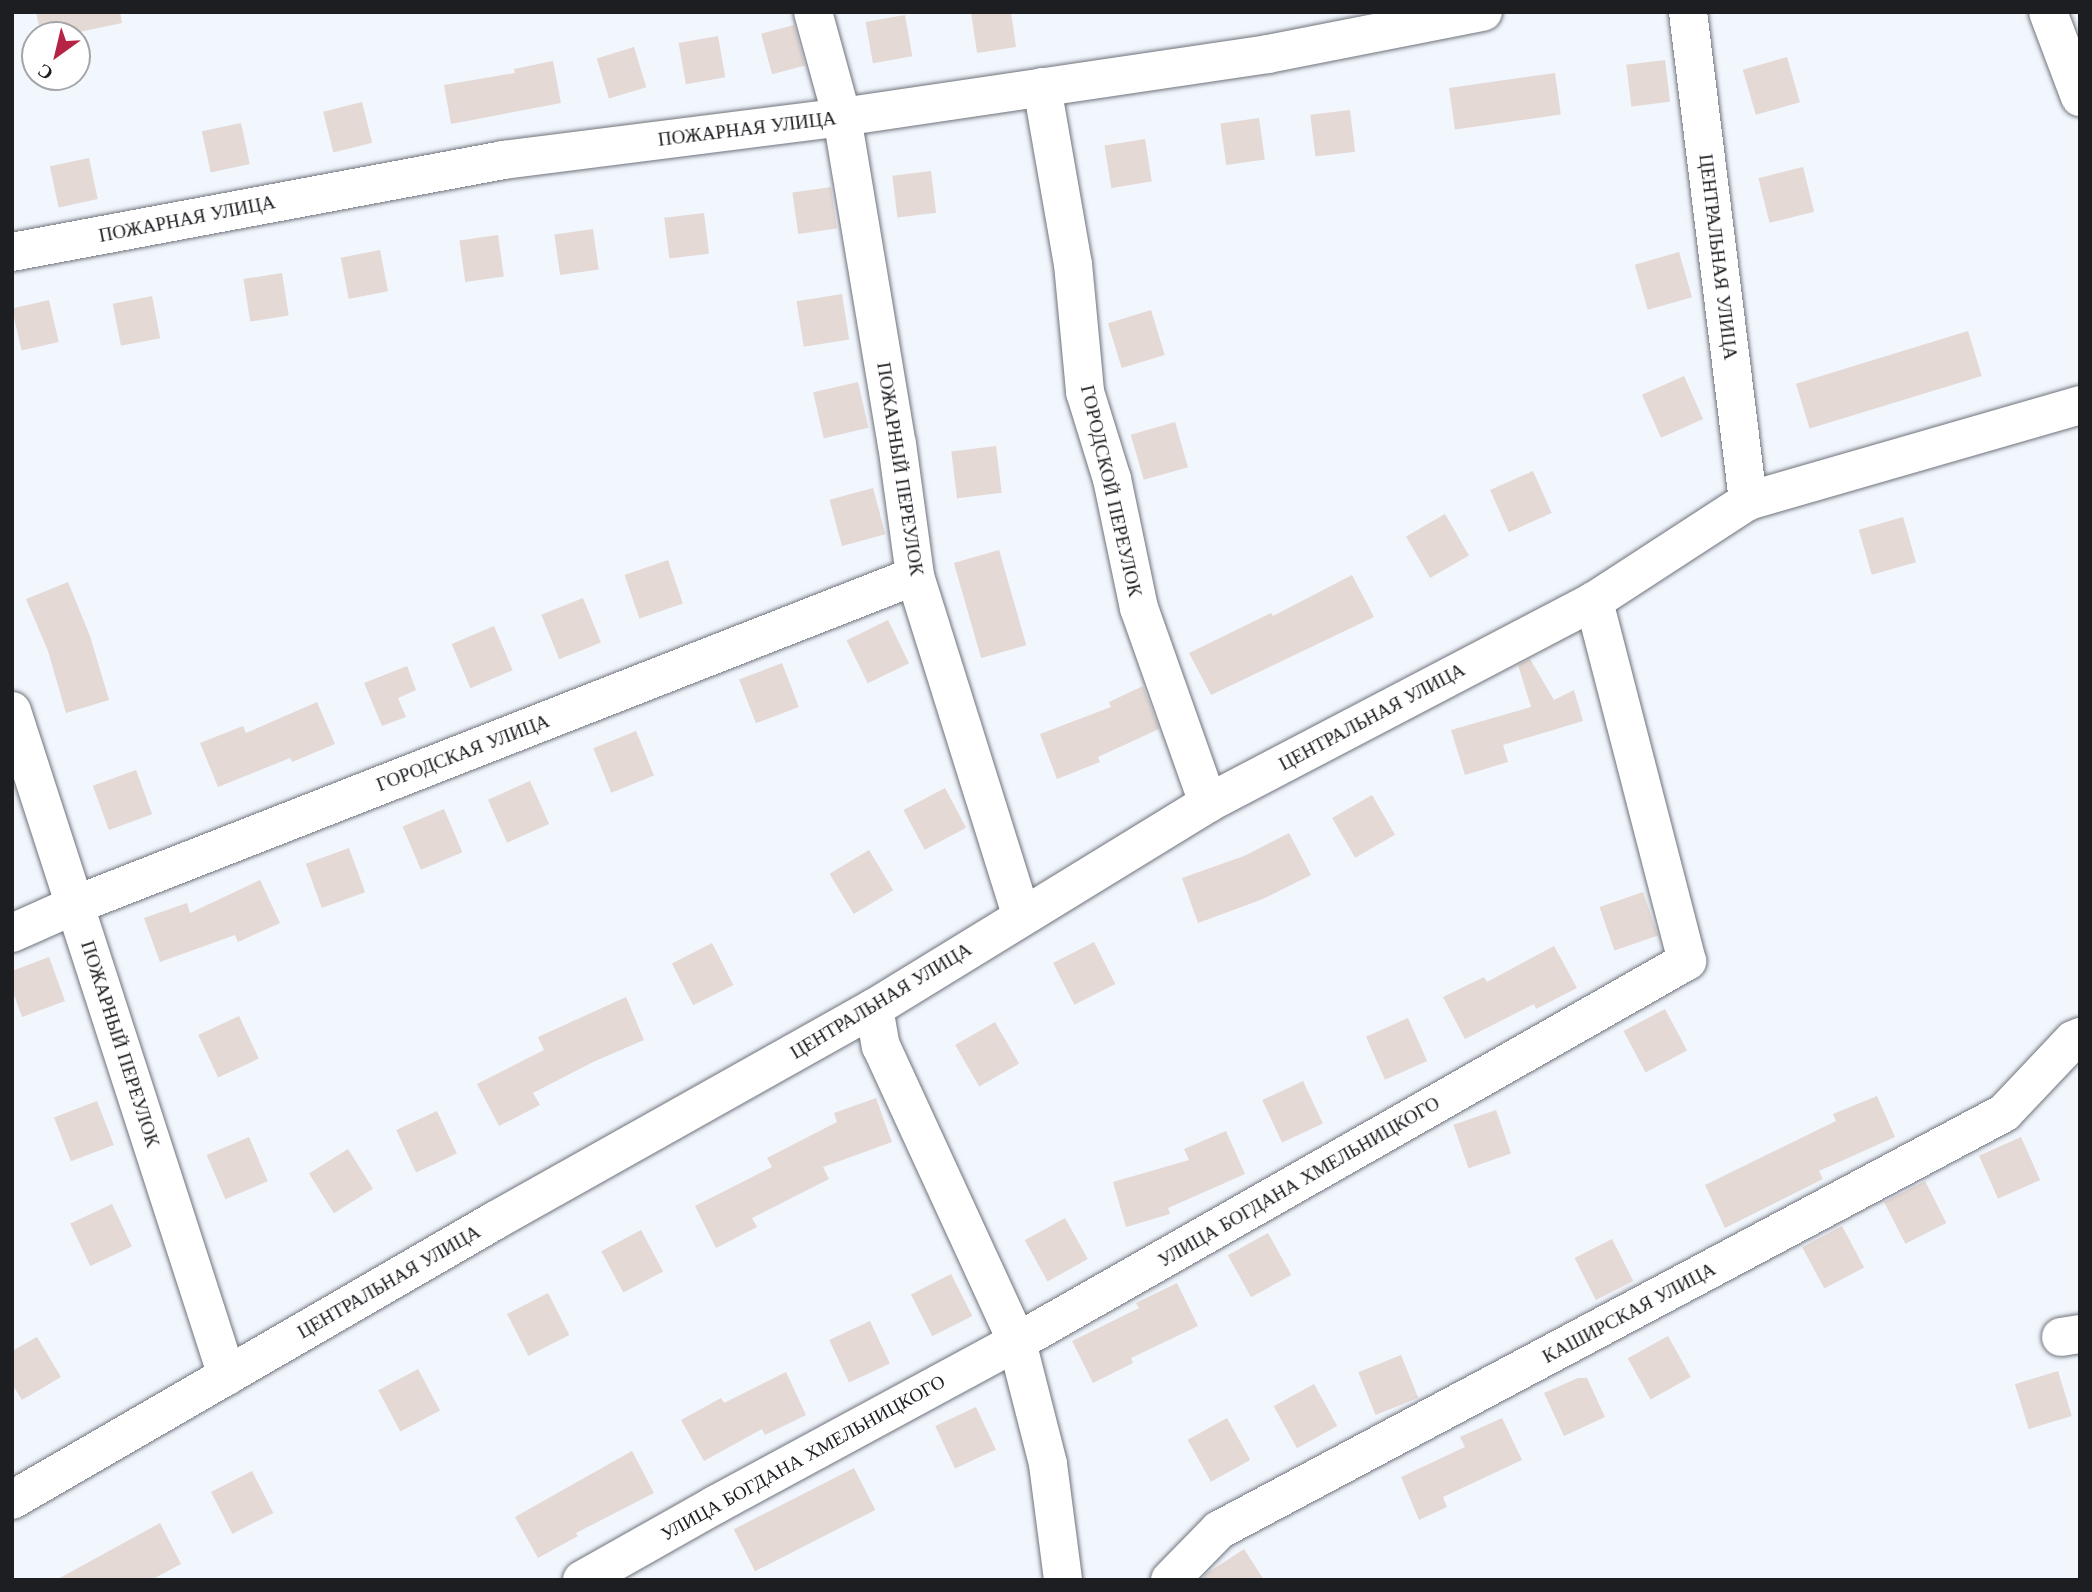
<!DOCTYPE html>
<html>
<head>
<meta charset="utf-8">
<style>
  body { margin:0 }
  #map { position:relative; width:2092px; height:1592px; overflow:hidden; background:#f2f6fd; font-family:"Libre Baskerville",serif }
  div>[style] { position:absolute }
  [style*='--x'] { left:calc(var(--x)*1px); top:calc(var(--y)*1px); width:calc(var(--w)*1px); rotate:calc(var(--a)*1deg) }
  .building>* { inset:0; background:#e4d9d5; transform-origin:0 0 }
  .roads { filter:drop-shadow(0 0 2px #6f737b) drop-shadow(0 0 2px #6f737b) }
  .minor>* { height:38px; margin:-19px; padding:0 19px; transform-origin:19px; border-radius:19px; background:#fff }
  span { translate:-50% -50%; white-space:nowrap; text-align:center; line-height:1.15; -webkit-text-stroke:7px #fff; paint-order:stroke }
  .street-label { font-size:19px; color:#1c1e21 }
  .frame { position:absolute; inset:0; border:14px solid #1c1e21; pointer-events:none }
  .north { position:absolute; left:21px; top:21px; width:70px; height:70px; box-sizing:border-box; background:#fff; border:2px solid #a4a5a6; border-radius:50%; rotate:214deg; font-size:19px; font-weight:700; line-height:28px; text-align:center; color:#1c1e21 }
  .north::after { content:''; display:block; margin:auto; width:24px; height:32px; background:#b52445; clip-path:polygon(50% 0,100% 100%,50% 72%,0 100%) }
</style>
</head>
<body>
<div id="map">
  <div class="building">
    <i style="clip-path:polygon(36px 12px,120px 12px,122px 23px,65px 35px,41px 35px)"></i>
    <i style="clip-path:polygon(971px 12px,1011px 12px,1016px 47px,977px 53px)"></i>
    <i style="left:905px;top:15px;width:42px;height:40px;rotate:80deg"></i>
    <i style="left:794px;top:25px;width:42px;height:34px;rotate:75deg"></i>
    <i style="left:718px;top:36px;width:42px;height:40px;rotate:80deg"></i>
    <i style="left:634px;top:47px;width:42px;height:39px;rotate:73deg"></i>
    <i style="left:1787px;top:57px;width:47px;height:46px;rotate:74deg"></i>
    <i style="left:1665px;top:60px;width:42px;height:39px;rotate:83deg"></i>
    <i style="clip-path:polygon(553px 61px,561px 103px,451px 124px,444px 85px,515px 73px,514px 69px)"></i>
    <i style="left:1555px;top:73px;width:42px;height:107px;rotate:82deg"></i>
    <i style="left:362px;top:102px;width:42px;height:40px;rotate:76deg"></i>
    <i style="left:1350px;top:110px;width:42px;height:40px;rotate:83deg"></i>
    <i style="left:1259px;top:118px;width:42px;height:39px;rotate:82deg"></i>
    <i style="left:241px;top:123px;width:42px;height:40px;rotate:78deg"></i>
    <i style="left:1145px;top:139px;width:43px;height:41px;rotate:81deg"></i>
    <i style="left:89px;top:158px;width:42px;height:40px;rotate:78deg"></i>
    <i style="left:1803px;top:167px;width:46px;height:46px;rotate:76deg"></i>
    <i style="left:931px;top:171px;width:42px;height:39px;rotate:83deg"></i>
    <i style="left:831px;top:187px;width:42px;height:39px;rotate:82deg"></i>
    <i style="left:704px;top:213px;width:41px;height:40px;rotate:83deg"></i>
    <i style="left:593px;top:229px;width:41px;height:39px;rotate:82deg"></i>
    <i style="left:498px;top:235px;width:42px;height:39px;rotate:82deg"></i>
    <i style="left:380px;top:250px;width:42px;height:40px;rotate:79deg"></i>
    <i style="left:1679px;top:252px;width:47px;height:46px;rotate:74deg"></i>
    <i style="left:282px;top:273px;width:43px;height:39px;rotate:81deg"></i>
    <i style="left:842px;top:294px;width:46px;height:46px;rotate:81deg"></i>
    <i style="left:152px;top:296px;width:43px;height:40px;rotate:79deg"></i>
    <i style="left:49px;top:300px;width:43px;height:38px;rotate:77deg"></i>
    <i style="left:1151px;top:310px;width:47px;height:45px;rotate:73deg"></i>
    <i style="left:1968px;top:331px;width:47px;height:180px;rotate:73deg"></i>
    <i style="left:1684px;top:376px;width:47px;height:46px;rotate:66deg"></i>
    <i style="left:858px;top:382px;width:47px;height:46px;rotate:77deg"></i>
    <i style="left:1175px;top:422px;width:47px;height:46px;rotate:74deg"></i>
    <i style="left:996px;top:446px;width:47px;height:45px;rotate:83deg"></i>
    <i style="left:1533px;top:471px;width:46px;height:47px;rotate:66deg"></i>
    <i style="left:873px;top:488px;width:48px;height:45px;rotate:75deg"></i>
    <i style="left:1445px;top:514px;width:48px;height:45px;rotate:60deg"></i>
    <i style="left:1903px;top:517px;width:47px;height:46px;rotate:74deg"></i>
    <i style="left:999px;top:550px;width:99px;height:47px;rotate:74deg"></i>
    <i style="left:668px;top:560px;width:46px;height:46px;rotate:71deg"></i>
    <i style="clip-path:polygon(1352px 575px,1374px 617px,1211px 695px,1189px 653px,1271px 613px,1273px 616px)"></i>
    <i style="clip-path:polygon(68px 582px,90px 636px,109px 700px,66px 713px,48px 651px,26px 599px)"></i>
    <i style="left:583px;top:598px;width:48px;height:45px;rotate:68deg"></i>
    <i style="left:888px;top:620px;width:48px;height:46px;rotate:64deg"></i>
    <i style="left:494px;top:626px;width:48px;height:46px;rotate:67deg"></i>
    <i style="clip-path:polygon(1530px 659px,1554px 700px,1574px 690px,1583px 721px,1503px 745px,1508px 762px,1465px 775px,1451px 730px,1531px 707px,1518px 665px)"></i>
    <i style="left:782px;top:663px;width:47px;height:46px;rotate:69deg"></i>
    <i style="clip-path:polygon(407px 666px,416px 690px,398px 698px,406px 717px,382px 726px,364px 683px)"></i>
    <i style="clip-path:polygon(1143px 686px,1159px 729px,1098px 757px,1100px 762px,1057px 779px,1040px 734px,1111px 707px,1109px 702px)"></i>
    <i style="clip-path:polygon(317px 702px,335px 744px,292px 762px,290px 758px,218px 787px,200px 743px,243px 726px,246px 733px)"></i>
    <i style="left:636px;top:731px;width:48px;height:46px;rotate:68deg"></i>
    <i style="left:136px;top:770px;width:47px;height:46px;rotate:70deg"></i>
    <i style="left:530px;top:781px;width:47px;height:46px;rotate:66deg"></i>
    <i style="left:945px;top:788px;width:45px;height:47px;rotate:62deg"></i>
    <i style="left:1372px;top:795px;width:46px;height:46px;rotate:60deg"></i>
    <i style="left:444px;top:809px;width:47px;height:45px;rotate:67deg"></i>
    <i style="clip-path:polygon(1289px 833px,1311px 875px,1263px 899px,1198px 923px,1182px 878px,1244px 856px)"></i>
    <i style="left:349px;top:848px;width:47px;height:46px;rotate:70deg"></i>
    <i style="left:869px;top:850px;width:47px;height:46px;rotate:59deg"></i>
    <i style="clip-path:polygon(260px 880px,280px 923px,238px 942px,235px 935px,160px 962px,144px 918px,187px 903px,190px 913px)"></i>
    <i style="left:1643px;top:892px;width:46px;height:46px;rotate:71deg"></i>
    <i style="left:1094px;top:942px;width:47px;height:46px;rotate:63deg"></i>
    <i style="left:712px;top:943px;width:47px;height:45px;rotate:63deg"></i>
    <i style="clip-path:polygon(1554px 946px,1577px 988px,1536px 1009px,1534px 1004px,1465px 1039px,1443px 997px,1484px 977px,1487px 982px)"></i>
    <i style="clip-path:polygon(49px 957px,65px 1001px,22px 1017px,12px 989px,12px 971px)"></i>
    <i style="clip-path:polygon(626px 997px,644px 1040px,593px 1062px,533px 1093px,540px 1105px,499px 1126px,477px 1084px,544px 1050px,538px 1037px)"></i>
    <i style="left:1665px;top:1009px;width:47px;height:47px;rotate:62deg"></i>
    <i style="left:239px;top:1016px;width:47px;height:45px;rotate:65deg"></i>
    <i style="left:1408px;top:1018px;width:47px;height:46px;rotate:66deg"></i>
    <i style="left:995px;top:1022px;width:48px;height:46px;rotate:60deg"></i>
    <i style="left:1303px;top:1081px;width:47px;height:45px;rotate:65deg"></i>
    <i style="clip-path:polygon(1877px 1096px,1895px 1137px,1819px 1171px,1823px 1179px,1725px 1228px,1705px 1185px,1836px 1121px,1833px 1114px)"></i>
    <i style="clip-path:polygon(876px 1098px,892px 1142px,823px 1167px,829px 1179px,752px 1218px,757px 1227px,716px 1248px,695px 1206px,772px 1167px,767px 1158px,837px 1122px,834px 1113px)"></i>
    <i style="left:97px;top:1101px;width:47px;height:46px;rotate:69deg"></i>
    <i style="left:1496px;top:1110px;width:46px;height:45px;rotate:71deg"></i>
    <i style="left:437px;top:1111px;width:47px;height:45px;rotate:65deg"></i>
    <i style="clip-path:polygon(1226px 1131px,1245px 1174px,1168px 1208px,1170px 1214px,1126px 1227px,1113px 1182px,1189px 1160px,1184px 1149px)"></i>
    <i style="left:249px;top:1137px;width:48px;height:46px;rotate:67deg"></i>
    <i style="left:2021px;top:1137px;width:47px;height:46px;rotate:66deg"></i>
    <i style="left:348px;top:1149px;width:47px;height:46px;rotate:58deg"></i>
    <i style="left:1925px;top:1181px;width:47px;height:46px;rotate:63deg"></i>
    <i style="left:112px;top:1204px;width:47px;height:46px;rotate:65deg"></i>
    <i style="left:1065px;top:1218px;width:47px;height:46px;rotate:61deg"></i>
    <i style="left:1842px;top:1226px;width:47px;height:45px;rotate:62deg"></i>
    <i style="left:641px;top:1230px;width:47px;height:45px;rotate:62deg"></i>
    <i style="left:1268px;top:1233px;width:48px;height:46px;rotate:61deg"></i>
    <i style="left:1612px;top:1239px;width:47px;height:42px;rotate:63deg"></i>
    <i style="left:951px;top:1274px;width:47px;height:45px;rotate:63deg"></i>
    <i style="clip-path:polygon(1177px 1283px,1198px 1326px,1131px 1358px,1133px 1363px,1093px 1383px,1072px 1341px,1139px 1308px,1136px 1303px)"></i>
    <i style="left:548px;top:1293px;width:47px;height:46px;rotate:63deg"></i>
    <i style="left:870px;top:1321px;width:47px;height:45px;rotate:65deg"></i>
    <i style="left:1668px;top:1336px;width:47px;height:46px;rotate:61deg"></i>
    <i style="clip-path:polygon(37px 1337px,61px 1377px,22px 1400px,12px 1384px,12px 1351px)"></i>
    <i style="left:1401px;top:1355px;width:46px;height:46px;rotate:68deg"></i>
    <i style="left:418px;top:1369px;width:47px;height:45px;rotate:62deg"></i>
    <i style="left:2058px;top:1371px;width:47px;height:45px;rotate:73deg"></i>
    <i style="clip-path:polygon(786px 1372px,806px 1415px,765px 1435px,762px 1429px,704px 1461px,681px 1420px,721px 1398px,724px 1403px)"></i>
    <i style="clip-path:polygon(1578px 1378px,1587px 1378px,1605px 1417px,1564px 1436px,1544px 1393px)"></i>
    <i style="left:1314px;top:1384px;width:48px;height:46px;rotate:61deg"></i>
    <i style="left:976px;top:1407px;width:47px;height:45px;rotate:65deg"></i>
    <i style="left:1227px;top:1418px;width:48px;height:45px;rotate:61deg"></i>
    <i style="clip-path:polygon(1502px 1418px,1522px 1460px,1443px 1497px,1447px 1507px,1419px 1520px,1401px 1477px,1465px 1447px,1460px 1437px)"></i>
    <i style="clip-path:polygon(632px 1451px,654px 1493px,576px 1533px,578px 1536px,538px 1558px,515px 1517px)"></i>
    <i style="left:854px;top:1468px;width:47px;height:135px;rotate:63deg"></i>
    <i style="left:252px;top:1471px;width:47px;height:46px;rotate:63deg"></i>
    <i style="clip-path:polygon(160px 1523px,181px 1564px,151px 1580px,56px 1580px)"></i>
    <i style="clip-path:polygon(1244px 1549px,1264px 1580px,1201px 1580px,1206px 1574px)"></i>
  </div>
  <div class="roads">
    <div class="minor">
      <i style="--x:813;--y:12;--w:109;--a:74.6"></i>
      <i style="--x:842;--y:117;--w:332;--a:80.5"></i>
      <i style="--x:897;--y:444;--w:133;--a:82.2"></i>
      <i style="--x:915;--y:576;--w:357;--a:72.6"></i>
      <i style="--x:1688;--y:12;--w:493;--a:83"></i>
      <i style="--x:2048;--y:12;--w:91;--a:69.4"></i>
      <i style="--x:1042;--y:87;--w:180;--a:80.1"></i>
      <i style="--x:1073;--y:264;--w:129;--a:84.6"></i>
      <i style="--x:1085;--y:392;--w:91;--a:72.8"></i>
      <i style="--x:1112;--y:479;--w:132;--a:78.2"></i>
      <i style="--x:1139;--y:608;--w:207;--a:70.5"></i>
      <i style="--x:12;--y:252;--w:500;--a:-10.6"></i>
      <i style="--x:503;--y:160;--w:342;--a:-7.2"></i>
      <i style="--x:842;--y:117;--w:431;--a:-8.4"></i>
      <i style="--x:1268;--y:54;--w:219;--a:-11.1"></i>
      <i style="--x:12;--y:711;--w:699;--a:72.08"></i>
      <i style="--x:12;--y:933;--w:69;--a:-24"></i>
      <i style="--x:75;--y:905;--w:902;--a:-21.39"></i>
      <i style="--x:874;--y:1008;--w:39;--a:80"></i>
      <i style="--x:881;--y:1046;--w:326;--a:65.3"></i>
      <i style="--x:1017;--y:1342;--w:126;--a:75.7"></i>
      <i style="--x:1048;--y:1464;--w:117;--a:82.6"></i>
      <i style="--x:2061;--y:1337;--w:19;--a:-9"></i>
      <i style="--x:12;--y:1500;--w:559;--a:-30.05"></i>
      <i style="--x:496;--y:1220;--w:433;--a:-29.3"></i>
      <i style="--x:874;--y:1008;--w:392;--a:-31.5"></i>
      <i style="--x:1208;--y:803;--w:436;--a:-27.6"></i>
      <i style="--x:1594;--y:601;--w:184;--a:-33"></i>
      <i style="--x:1748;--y:501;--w:346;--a:-16.1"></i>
      <i style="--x:582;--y:1580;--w:153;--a:-29.4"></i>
      <i style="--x:715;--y:1505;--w:343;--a:-28.4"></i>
      <i style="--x:1017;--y:1342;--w:771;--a:-29.63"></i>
      <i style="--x:1687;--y:961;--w:372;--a:-104.5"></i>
      <i style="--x:1170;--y:1580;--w:70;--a:-45.6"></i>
      <i style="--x:1219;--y:1530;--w:889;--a:-27.98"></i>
      <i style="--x:2004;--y:1113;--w:100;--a:-46.6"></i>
      <i style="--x:2073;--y:1040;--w:8;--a:-23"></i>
    </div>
  </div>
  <div class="street-label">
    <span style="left:747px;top:129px;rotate:-7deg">ПОЖАРНАЯ УЛИЦА</span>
    <span style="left:187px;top:219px;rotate:-11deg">ПОЖАРНАЯ УЛИЦА</span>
    <span style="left:1718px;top:257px;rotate:83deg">ЦЕНТРАЛЬНАЯ УЛИЦА</span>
    <span style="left:900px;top:469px;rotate:81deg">ПОЖАРНЫЙ ПЕРЕУЛОК</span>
    <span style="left:1111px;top:491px;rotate:77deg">ГОРОДСКОЙ ПЕРЕУЛОК</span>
    <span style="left:1372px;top:717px;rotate:-28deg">ЦЕНТРАЛЬНАЯ УЛИЦА</span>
    <span style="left:463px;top:753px;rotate:-21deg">ГОРОДСКАЯ УЛИЦА</span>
    <span style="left:881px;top:1001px;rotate:-31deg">ЦЕНТРАЛЬНАЯ УЛИЦА</span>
    <span style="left:120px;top:1044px;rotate:72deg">ПОЖАРНЫЙ ПЕРЕУЛОК</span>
    <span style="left:1299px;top:1182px;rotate:-30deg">УЛИЦА БОГДАНА ХМЕЛЬНИЦКОГО</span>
    <span style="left:389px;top:1282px;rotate:-30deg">ЦЕНТРАЛЬНАЯ УЛИЦА</span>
    <span style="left:1629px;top:1313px;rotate:-28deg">КАШИРСКАЯ УЛИЦА</span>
    <span style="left:803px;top:1458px;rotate:-29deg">УЛИЦА БОГДАНА ХМЕЛЬНИЦКОГО</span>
  </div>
  <div class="frame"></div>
  <div class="north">С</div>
</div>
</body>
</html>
